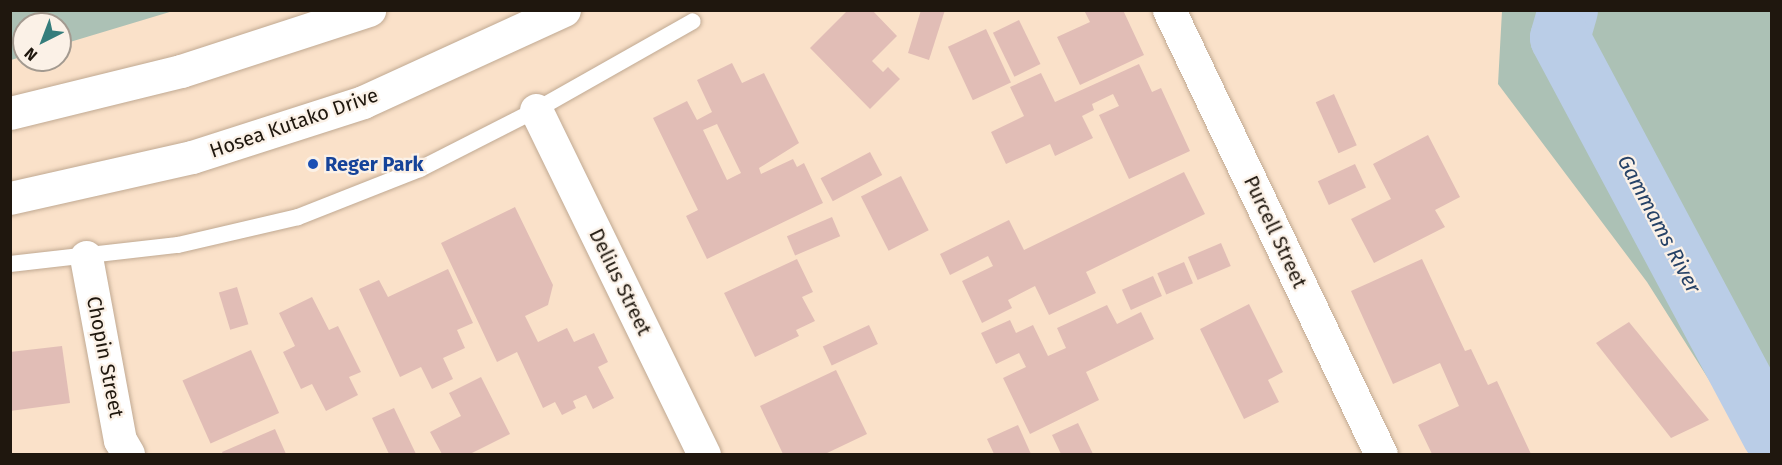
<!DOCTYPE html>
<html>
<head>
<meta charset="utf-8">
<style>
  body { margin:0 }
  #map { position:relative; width:1782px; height:465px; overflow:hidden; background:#fae1c9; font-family:"Fira Sans",sans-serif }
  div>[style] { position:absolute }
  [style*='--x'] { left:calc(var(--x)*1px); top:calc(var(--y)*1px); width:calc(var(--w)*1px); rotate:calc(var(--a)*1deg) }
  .green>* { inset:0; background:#acc1b5 }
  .river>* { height:60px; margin:-30px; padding:0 30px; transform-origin:30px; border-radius:30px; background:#bacde7 }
  .building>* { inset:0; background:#e1bdb6; transform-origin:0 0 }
  .roads { filter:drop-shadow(0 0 2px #c0a992) drop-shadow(0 0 2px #c0a992) }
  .service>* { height:16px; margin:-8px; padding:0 8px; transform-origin:8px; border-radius:8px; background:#fff }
  .minor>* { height:33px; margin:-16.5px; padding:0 16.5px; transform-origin:16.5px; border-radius:16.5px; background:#fff }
  .primary>* { height:33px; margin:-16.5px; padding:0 16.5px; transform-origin:16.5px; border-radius:16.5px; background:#fff }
  .dots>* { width:16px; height:16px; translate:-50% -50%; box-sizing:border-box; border:3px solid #fbf1e7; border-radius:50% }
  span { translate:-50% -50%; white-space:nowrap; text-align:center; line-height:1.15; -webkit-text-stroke:4.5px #fbf1e7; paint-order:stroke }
  .street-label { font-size:20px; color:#1f170e }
  .transit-label { font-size:20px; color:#164399; font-weight:700 }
  .left { translate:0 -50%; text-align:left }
  .water-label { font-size:21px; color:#264267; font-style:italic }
  .frame { position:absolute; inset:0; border:12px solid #1f170e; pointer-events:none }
  .north { position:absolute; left:12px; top:12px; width:60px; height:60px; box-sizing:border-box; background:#fbf1e7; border:2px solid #a39a90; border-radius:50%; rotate:222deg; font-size:16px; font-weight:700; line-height:24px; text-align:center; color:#1f170e }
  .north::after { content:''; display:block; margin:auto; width:21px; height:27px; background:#357d7c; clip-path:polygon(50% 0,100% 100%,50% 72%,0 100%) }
</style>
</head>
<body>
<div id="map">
  <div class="green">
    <i style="clip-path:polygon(11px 10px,173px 10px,173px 11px,60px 45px,60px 24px,24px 24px,24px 56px,11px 60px)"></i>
    <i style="clip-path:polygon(1502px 11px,1771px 11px,1771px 454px,1756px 454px,1647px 282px,1498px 84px)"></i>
  </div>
  <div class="river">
    <i style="--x:1568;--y:10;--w:29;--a:106"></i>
    <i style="--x:1560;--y:38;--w:450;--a:61.9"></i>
  </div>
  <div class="building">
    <i style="clip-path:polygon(848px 10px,872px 10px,897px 36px,872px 61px,883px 72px,888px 67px,900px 79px,870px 109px,810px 48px)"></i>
    <i style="clip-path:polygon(921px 10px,945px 10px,929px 60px,908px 53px)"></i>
    <i style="clip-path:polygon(1084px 10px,1123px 10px,1144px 55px,1080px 85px,1057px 37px,1090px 22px)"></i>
    <i style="left:1019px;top:20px;width:49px;height:29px;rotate:64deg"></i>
    <i style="left:986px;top:29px;width:59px;height:42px;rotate:65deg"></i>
    <i style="clip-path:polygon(evenodd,732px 63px,742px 83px,764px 73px,799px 143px,759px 168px,761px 174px,793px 159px,797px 167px,804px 163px,823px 203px,707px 259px,686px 216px,698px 210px,653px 118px,687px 101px,697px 120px,712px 112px,697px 80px,732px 63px,717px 124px,741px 173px,727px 180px,703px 130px,717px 124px)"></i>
    <i style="clip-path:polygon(1139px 64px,1152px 92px,1161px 88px,1190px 151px,1129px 179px,1099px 115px,1119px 106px,1113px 94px,1092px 104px,1094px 110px,1082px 116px,1093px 138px,1055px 156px,1050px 144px,1006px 164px,991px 132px,1024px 116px,1010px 87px,1041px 73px,1055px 102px)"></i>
    <i style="left:1334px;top:94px;width:56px;height:20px;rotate:66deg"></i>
    <i style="clip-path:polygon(1428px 135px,1460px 197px,1435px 210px,1445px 227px,1374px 263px,1351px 219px,1391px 199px,1373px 164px)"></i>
    <i style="left:870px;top:152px;width:26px;height:56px;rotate:62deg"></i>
    <i style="left:1355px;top:164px;width:26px;height:41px;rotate:65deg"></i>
    <i style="clip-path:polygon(1184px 172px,1205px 214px,1086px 272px,1096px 293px,1049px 315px,1035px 286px,1008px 300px,1012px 308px,982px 323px,962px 281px,993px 266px,988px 256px,950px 275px,940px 254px,1009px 220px,1024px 250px)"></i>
    <i style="left:901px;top:176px;width:61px;height:45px;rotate:63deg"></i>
    <i style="clip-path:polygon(515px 207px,553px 285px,548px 305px,525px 316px,538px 342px,567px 328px,574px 342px,594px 333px,608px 362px,598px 367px,614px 398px,593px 409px,586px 395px,573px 401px,576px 408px,562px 415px,555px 402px,543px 408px,517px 352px,497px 362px,441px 243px)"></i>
    <i style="left:832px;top:217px;width:21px;height:49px;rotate:67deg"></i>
    <i style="left:1221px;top:243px;width:25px;height:36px;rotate:67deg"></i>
    <i style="clip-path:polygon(797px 259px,813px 292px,802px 297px,815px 321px,796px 330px,799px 336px,755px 357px,724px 293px)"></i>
    <i style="clip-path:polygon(1422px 259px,1465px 351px,1471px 349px,1488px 385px,1497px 381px,1531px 454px,1432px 454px,1418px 425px,1459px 406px,1440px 363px,1393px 384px,1351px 291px)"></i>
    <i style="left:1184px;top:262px;width:23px;height:29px;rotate:67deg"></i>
    <i style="clip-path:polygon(448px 269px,473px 323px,457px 330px,465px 348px,443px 358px,453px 379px,432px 389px,421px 367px,400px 377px,359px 289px,379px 280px,388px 297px)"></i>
    <i style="left:1153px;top:276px;width:22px;height:34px;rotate:66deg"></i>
    <i style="left:237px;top:287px;width:39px;height:19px;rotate:73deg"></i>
    <i style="clip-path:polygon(312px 297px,329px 330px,338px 326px,361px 372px,349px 377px,358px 395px,326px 411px,312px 384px,301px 389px,283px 352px,295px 346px,279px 313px)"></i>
    <i style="clip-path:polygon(1249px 304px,1283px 372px,1268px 380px,1279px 402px,1244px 419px,1200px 329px)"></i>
    <i style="clip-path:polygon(1107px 305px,1117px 324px,1141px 312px,1154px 339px,1086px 372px,1099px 400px,1030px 434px,1003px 378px,1026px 367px,1019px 353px,996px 364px,981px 333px,1010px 320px,1016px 333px,1033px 325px,1048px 356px,1066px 348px,1057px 328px)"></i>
    <i style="clip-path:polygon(1629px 322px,1709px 420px,1671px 438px,1596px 343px)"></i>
    <i style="left:869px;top:325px;width:21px;height:51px;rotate:65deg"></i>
    <i style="clip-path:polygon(62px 346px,70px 403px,10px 411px,10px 352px)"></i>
    <i style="left:251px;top:350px;width:69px;height:75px;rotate:66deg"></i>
    <i style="clip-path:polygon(836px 370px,867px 434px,825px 454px,783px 454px,760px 406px)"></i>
    <i style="clip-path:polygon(481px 377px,510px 434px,470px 454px,442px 454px,430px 432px,461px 416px,449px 393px)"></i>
    <i style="clip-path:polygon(394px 408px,416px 454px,389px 454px,372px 418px)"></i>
    <i style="clip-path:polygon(1078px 423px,1093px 454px,1061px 454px,1052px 435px)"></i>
    <i style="clip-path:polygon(1018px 425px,1031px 454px,994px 454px,987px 439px)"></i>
    <i style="clip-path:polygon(275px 429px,286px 454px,223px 454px,222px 452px)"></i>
  </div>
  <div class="roads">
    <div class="service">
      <i style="--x:10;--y:264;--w:169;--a:-6.5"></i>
      <i style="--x:178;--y:245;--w:123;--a:-13.1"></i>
      <i style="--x:298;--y:217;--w:131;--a:-21.5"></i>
      <i style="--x:420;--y:169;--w:130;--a:-27"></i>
      <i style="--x:536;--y:110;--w:180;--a:-29.5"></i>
    </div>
    <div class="minor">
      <i style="--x:1169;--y:10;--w:492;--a:64.5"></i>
      <i style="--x:536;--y:110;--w:383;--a:64"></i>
      <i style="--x:86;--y:257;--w:186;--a:79.5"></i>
      <i style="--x:120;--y:440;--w:16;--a:60"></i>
    </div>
    <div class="primary">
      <i style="--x:10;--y:113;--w:176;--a:-13.8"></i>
      <i style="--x:181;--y:71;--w:198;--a:-18"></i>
      <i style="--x:10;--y:198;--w:187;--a:-12.7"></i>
      <i style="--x:192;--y:157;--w:180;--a:-17.8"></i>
      <i style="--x:363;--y:102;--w:221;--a:-24.6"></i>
    </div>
  </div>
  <div class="dots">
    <i style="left:313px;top:164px;background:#1a4fb4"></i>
  </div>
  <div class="street-label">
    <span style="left:294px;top:123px;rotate:-19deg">Hosea Kutako Drive</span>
    <span style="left:1275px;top:232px;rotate:65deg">Purcell Street</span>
    <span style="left:620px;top:282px;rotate:64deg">Delius Street</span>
    <span style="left:105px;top:357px;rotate:79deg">Chopin Street</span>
  </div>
  <div class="transit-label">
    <span class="left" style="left:325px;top:164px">Reger Park</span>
  </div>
  <div class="water-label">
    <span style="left:1659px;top:224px;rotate:62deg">Gammams River</span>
  </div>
  <div class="frame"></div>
  <div class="north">N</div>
</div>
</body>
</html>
